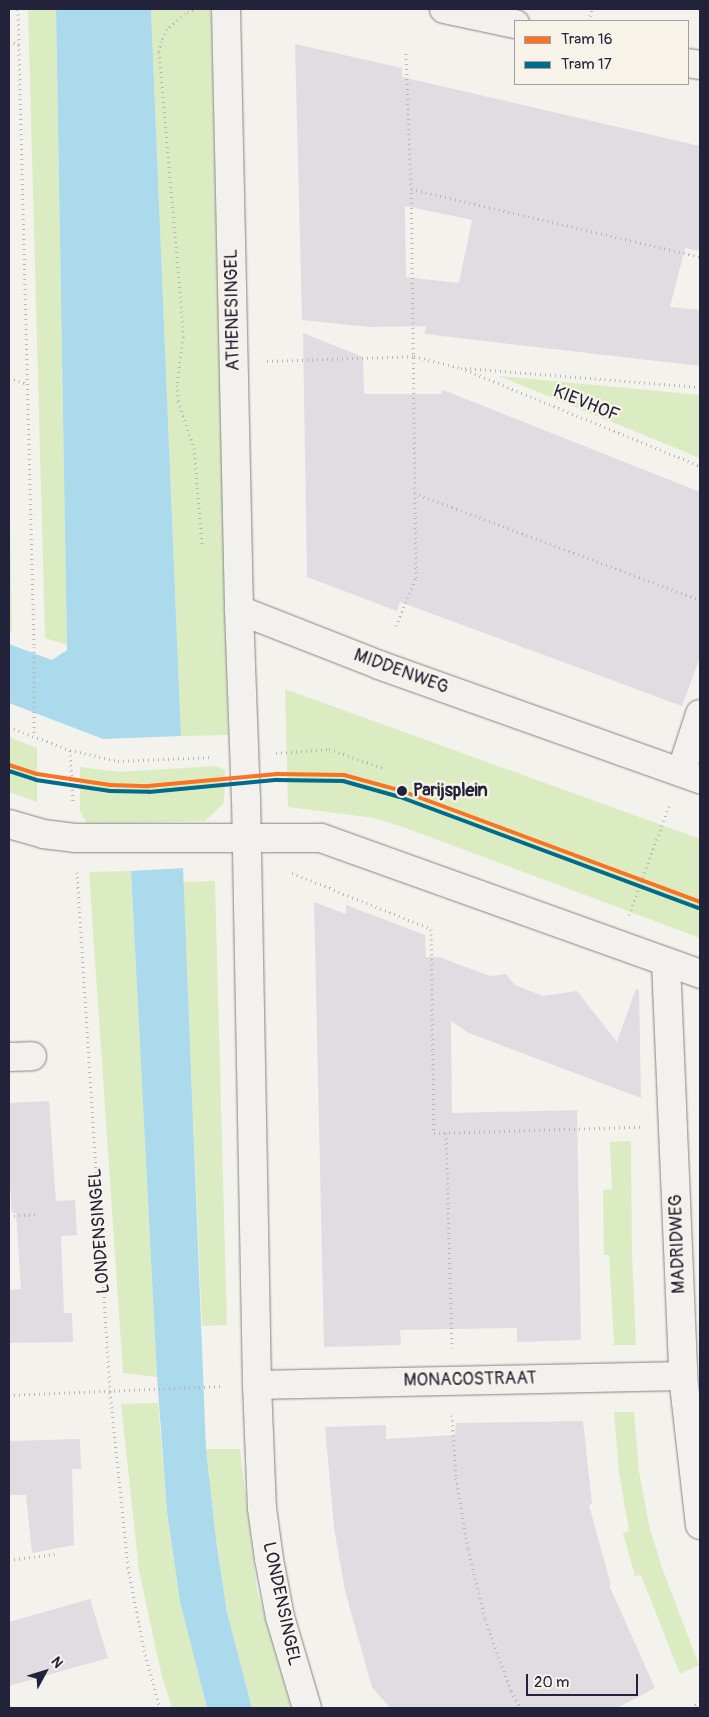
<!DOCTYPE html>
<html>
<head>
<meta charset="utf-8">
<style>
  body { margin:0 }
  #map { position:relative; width:709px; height:1717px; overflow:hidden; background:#f4f2ec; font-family:Pangolin,sans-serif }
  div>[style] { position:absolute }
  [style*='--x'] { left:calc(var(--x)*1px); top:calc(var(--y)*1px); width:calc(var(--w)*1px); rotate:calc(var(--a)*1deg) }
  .green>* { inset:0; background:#dcecc2 }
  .water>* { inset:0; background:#acdaed }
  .building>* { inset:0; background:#e1dce2 }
  .path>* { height:3px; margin-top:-1.5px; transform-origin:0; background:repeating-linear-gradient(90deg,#b8b6b6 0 1px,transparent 0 5px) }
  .roads { filter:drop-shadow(0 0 1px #858486) drop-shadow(0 0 1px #858486) }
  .minor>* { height:28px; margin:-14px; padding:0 14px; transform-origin:14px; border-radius:14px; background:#f2f1ed }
  .tram-1>* { height:4px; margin:-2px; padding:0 2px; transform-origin:2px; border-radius:2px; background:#fa7222 }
  .tram-2>* { height:4px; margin:-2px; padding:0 2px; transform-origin:2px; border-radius:2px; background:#006b8b }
  .dots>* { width:14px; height:14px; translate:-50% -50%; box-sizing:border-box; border:2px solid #f7f3e8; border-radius:50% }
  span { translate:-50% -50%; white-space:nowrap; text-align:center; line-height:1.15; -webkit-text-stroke:4.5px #f7f3e8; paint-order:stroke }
  .street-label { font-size:18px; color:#22223b }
  .stop-label { font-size:18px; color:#22223b; font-weight:700 }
  .left { translate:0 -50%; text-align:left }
  .frame { position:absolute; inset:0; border:10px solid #22223b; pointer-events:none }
  .legend { position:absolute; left:514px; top:20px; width:175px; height:65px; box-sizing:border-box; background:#f7f3e8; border:1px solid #a29fa3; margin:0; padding:6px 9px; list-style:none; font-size:15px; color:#22223b }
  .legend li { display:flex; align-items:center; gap:10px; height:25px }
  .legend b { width:25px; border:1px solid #a29fa3 }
  .north { position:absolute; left:20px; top:1647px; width:50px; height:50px; -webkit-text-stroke:4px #f7f3e8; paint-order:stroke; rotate:51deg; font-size:14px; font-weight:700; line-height:20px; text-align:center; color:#22223b }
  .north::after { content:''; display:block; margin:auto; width:18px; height:22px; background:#22223b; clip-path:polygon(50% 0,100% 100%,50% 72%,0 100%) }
  .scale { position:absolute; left:526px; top:1674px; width:112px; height:22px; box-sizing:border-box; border:2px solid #22223b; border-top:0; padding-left:6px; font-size:15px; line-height:18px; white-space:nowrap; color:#22223b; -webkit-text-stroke:4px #f7f3e8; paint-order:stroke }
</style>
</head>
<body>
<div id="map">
  <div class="green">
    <i style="clip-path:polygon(28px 9px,56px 9px,67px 645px,45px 638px)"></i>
    <i style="clip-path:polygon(151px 9px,211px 9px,228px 735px,181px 736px)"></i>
    <i style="clip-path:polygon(499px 376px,700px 395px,700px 458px)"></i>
    <i style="clip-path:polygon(9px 459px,12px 633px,9px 631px)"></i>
    <i style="clip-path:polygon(285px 689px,700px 839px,700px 938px,403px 827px,374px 818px,288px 807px)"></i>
    <i style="clip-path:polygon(9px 737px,37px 748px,37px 802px,9px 792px)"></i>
    <i style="clip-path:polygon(216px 766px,225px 770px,224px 803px,205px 821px,87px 824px,80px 811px,80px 767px,119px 772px)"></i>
    <i style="clip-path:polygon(131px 871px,157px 1377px,123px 1373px,89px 872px)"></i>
    <i style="clip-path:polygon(215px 881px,227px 1325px,202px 1326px,183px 882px)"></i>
    <i style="clip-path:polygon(631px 1141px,632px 1253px,636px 1345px,614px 1345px,609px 1255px,604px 1255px,603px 1190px,612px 1189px,610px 1142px)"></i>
    <i style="clip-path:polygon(158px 1403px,167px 1512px,180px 1602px,207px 1708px,172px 1708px,162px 1677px,139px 1571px,121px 1404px)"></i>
    <i style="clip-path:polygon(614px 1412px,634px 1412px,639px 1471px,649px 1525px,662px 1568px,699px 1665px,680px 1674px,641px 1575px,635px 1576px,623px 1533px,629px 1531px,619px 1472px)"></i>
    <i style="clip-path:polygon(206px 1449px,240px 1449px,257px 1590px,291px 1708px,252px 1708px,227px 1612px,217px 1547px)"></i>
  </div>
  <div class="water">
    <i style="clip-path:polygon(56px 9px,151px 9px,181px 736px,103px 739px,9px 703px,9px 644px,52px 660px,67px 650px)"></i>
    <i style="clip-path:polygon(183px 868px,206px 1449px,217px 1547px,227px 1612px,252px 1708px,207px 1708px,180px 1602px,167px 1512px,157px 1377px,131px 871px)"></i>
  </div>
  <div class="building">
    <i style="clip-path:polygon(evenodd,295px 44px,402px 68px,402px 77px,700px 146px,700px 251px,685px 248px,670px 307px,700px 310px,700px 366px,425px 334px,426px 326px,369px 327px,302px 320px,295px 44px,405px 206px,472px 220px,459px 283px,406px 277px,405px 206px)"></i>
    <i style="clip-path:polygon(303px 333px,363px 357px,364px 394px,441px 394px,443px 390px,700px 492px,700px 657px,682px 706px,400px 602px,397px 611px,307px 577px)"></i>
    <i style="clip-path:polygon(314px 902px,346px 914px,346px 905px,425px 935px,426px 957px,439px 957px,490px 976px,506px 974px,515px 985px,543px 996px,577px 991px,617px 1042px,636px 989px,639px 990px,641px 1098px,469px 1033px,451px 1021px,452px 1113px,577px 1110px,581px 1340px,517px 1342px,517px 1328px,400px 1330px,401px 1345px,324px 1347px)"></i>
    <i style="clip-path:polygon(49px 1101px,56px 1201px,75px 1200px,77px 1235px,61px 1236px,64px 1313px,72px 1313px,73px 1342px,9px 1343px,9px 1290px,21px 1289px,16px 1213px,12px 1213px,9px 1169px,9px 1103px)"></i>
    <i style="clip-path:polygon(583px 1421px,592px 1504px,589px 1505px,611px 1585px,609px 1585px,655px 1688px,617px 1708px,390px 1708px,372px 1687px,345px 1591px,334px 1528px,325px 1427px,386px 1425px,386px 1439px,455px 1435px,456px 1423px)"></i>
    <i style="clip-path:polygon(80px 1439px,81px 1469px,72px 1469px,74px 1545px,32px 1553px,26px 1495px,9px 1495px,9px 1441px)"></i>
    <i style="clip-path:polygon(90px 1599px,108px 1658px,9px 1686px,9px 1622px)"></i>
  </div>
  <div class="path">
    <i style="--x:18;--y:9;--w:638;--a:88.56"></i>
    <i style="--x:34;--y:647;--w:89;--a:90"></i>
    <i style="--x:193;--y:10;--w:9;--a:159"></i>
    <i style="--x:185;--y:13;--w:24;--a:138"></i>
    <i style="--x:167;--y:29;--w:13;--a:117"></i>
    <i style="--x:161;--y:41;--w:11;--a:100"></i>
    <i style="--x:159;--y:52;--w:265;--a:85"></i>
    <i style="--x:182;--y:316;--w:21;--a:87"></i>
    <i style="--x:183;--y:337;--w:48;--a:97.1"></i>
    <i style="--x:177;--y:385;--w:16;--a:86"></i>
    <i style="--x:178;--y:401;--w:50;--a:71.2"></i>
    <i style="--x:194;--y:448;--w:96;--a:85.2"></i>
    <i style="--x:589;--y:21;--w:12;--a:-76"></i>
    <i style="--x:9;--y:41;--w:11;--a:22"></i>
    <i style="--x:411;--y:189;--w:297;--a:13.2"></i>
    <i style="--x:267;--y:361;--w:147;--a:-1.9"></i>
    <i style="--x:414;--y:356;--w:49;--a:14.3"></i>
    <i style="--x:461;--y:368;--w:258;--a:22.3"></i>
    <i style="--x:465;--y:368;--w:236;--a:4.6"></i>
    <i style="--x:9;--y:378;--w:19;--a:18"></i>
    <i style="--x:414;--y:493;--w:305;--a:20.5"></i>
    <i style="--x:396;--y:626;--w:52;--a:-67.4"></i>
    <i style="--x:416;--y:578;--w:389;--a:-90.7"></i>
    <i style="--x:411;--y:189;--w:136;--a:-92.1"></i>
    <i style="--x:9;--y:727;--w:65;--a:20.7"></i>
    <i style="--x:70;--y:750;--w:49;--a:12.9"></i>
    <i style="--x:118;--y:761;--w:95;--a:-2.4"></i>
    <i style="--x:70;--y:750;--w:54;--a:86.8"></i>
    <i style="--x:276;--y:753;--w:53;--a:-4.3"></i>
    <i style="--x:329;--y:749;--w:60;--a:19.3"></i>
    <i style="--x:77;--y:872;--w:521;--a:86.37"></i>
    <i style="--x:110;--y:1392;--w:176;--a:84.1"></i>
    <i style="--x:128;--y:1567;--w:85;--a:79.1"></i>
    <i style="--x:144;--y:1650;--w:60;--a:74.6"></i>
    <i style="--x:292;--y:873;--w:150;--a:21.9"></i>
    <i style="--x:431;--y:929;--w:204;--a:89.2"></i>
    <i style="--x:434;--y:1133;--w:207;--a:-1.7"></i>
    <i style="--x:629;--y:915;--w:119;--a:-69.9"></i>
    <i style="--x:446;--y:1133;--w:215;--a:88.4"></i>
    <i style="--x:9;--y:1216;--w:28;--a:-4"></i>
    <i style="--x:9;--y:1395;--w:214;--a:-2.4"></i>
    <i style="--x:452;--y:1415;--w:63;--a:86.4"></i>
    <i style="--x:456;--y:1478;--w:72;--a:80.4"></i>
    <i style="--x:468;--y:1549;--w:72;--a:76.3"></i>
    <i style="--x:485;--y:1619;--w:77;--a:70.1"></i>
    <i style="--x:511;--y:1691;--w:20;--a:60"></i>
    <i style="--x:9;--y:1560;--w:46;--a:-7.4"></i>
    <i style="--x:691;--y:1708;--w:11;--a:-34"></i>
  </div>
  <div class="roads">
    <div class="minor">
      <i style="--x:226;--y:9;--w:601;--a:88.76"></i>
      <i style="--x:239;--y:610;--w:187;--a:87.9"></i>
      <i style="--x:246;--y:797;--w:588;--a:88.93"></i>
      <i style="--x:257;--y:1385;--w:123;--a:87.7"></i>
      <i style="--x:262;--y:1508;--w:51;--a:82.2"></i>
      <i style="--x:269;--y:1559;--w:59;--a:79.3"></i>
      <i style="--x:280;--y:1617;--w:95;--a:73.5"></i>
      <i style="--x:444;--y:9;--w:73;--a:11.9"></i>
      <i style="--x:688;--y:63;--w:12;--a:9"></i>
      <i style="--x:239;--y:610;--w:150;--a:21.4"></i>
      <i style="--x:379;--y:665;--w:341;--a:19.6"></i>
      <i style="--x:681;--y:772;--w:61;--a:-71.9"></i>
      <i style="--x:9;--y:824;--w:35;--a:16"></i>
      <i style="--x:43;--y:834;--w:32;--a:7"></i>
      <i style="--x:75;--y:838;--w:246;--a:0"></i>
      <i style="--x:321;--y:838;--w:403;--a:19.7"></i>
      <i style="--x:666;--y:962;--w:414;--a:87.6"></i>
      <i style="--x:683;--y:1376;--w:150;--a:83.5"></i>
      <i style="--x:9;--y:1057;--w:23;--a:-2"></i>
      <i style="--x:257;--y:1385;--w:426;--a:-1.2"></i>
    </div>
  </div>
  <div class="tram-1">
    <i style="--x:9;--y:765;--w:29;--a:18"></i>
    <i style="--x:37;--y:774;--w:74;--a:8.6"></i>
    <i style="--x:110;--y:785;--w:38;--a:2"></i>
    <i style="--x:148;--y:786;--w:130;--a:-5.3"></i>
    <i style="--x:277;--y:774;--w:67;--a:0.9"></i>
    <i style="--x:344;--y:775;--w:60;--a:15.4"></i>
    <i style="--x:402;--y:791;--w:318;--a:20.4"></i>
  </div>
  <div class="tram-2">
    <i style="--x:9;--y:771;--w:28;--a:18"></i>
    <i style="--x:36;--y:780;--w:75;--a:8.5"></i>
    <i style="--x:110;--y:791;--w:39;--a:1"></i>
    <i style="--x:149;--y:792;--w:129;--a:-5.4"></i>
    <i style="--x:277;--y:780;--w:66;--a:0.9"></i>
    <i style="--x:343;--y:781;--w:59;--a:15.7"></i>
    <i style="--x:400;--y:797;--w:318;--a:20.4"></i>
  </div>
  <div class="dots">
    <i style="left:402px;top:791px;background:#22223b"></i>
  </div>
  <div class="street-label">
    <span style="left:233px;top:310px;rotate:-91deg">ATHENESINGEL</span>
    <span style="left:586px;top:404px;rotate:22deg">KIEVHOF</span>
    <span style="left:401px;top:672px;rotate:20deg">MIDDENWEG</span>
    <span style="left:100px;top:1231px;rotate:-94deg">LONDENSINGEL</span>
    <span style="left:678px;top:1244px;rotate:-92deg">MADRIDWEG</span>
    <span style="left:470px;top:1380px;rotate:-1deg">MONACOSTRAAT</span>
    <span style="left:281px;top:1604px;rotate:78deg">LONDENSINGEL</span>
  </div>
  <div class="stop-label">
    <span class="left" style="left:413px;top:791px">Parijsplein</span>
  </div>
  <div class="frame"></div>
  <ul class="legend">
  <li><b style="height:6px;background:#fa7222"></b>Tram 16</li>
  <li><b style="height:6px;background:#006b8b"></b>Tram 17</li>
  </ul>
  <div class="north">N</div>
  <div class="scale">20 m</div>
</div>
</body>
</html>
